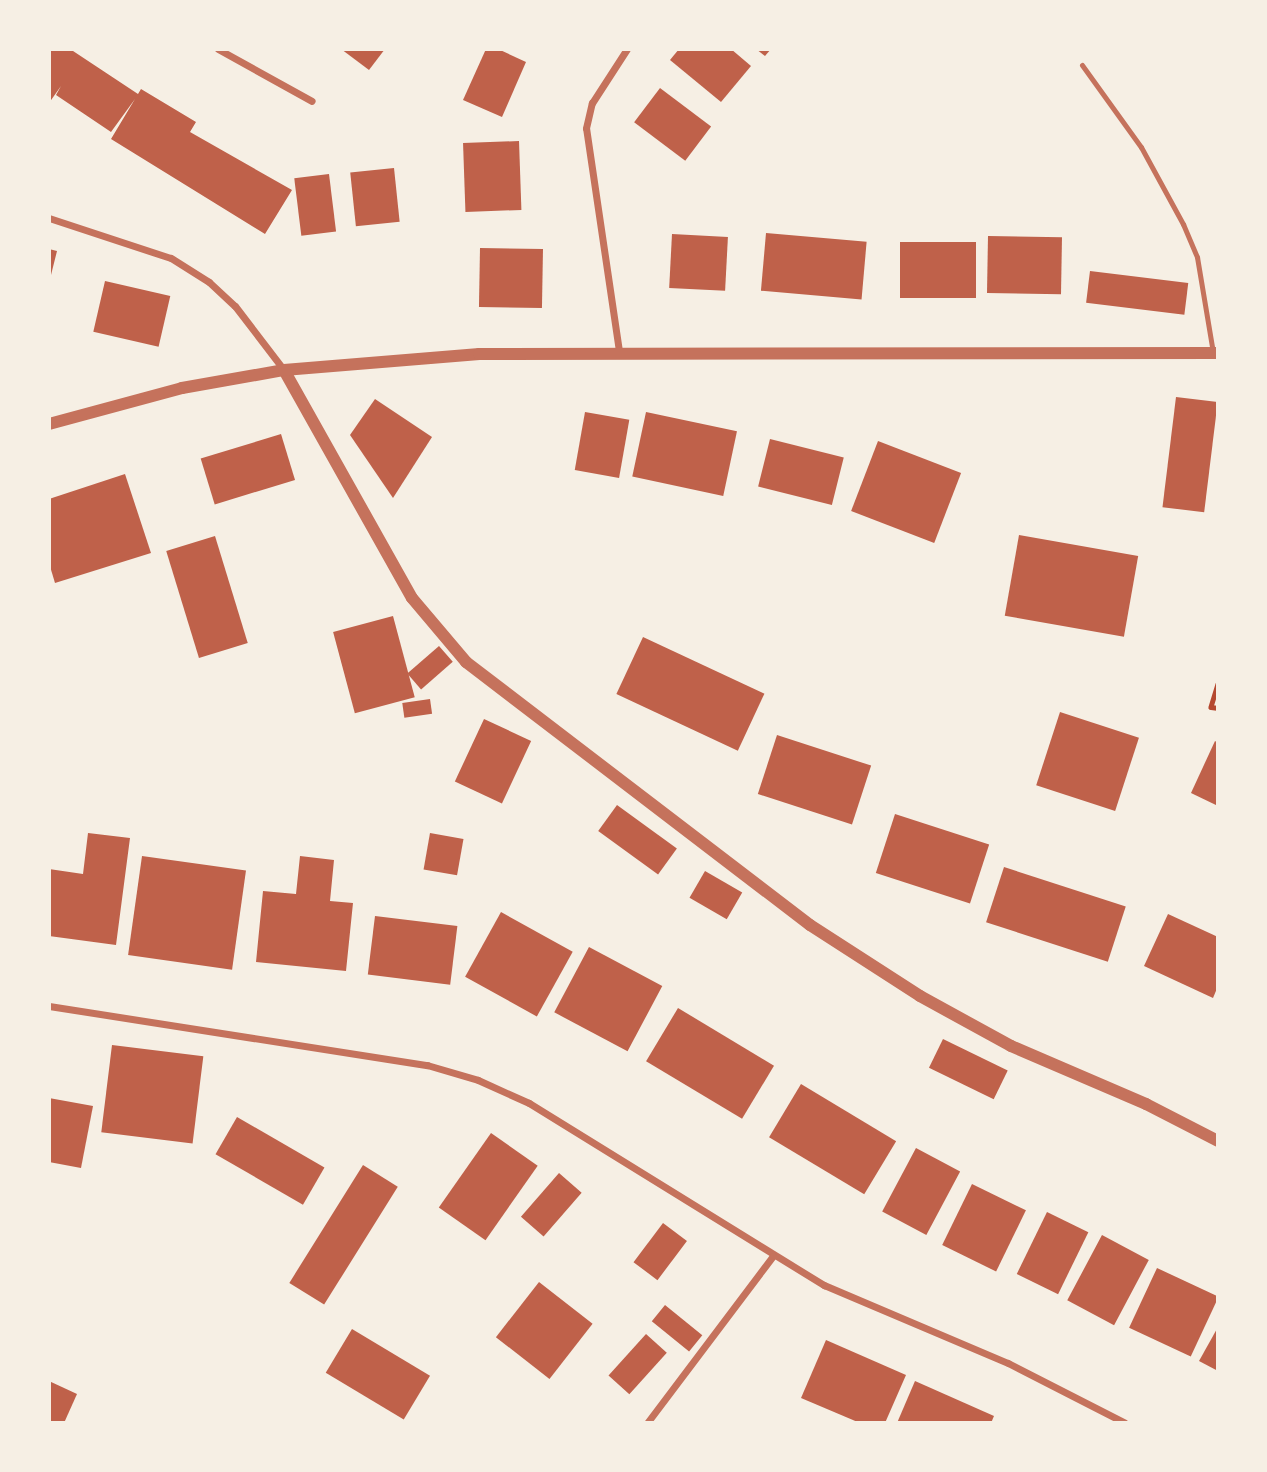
<!DOCTYPE html>
<html>
<head>
<meta charset="utf-8">
<style>
  body { margin:0 }
  #map { position:relative; width:1267px; height:1472px; overflow:hidden; background:#f6efe4; font-family:"Noto Sans",sans-serif }
  div>[style] { position:absolute }
  [style*='--x'] { left:calc(var(--x)*1px); top:calc(var(--y)*1px); width:calc(var(--w)*1px); rotate:calc(var(--a)*1deg) }
  .building>* { inset:0; background:#bf614a; transform-origin:0 0 }
  .path>* { height:4.5px; margin:-2.25px; padding:0 2.25px; transform-origin:2.25px; border-radius:2.25px; background:#b5482f }
  .service>* { height:5px; margin:-2.5px; padding:0 2.5px; transform-origin:2.5px; border-radius:2.5px; background:#c5725c }
  .minor>* { height:7px; margin:-3.5px; padding:0 3.5px; transform-origin:3.5px; border-radius:3.5px; background:#c5725c }
  .tertiary>* { height:12px; margin:-6px; padding:0 6px; transform-origin:6px; border-radius:6px; background:#c5725c }
  span { translate:-50% -50%; white-space:nowrap; text-align:center; line-height:1.15; -webkit-text-stroke:5px #f6efe4; paint-order:stroke }
  .frame { position:absolute; inset:0; border:51px solid #f6efe4; pointer-events:none }
</style>
</head>
<body>
<div id="map">
  <div class="building">
    <i style="clip-path:polygon(49px 49px,70px 49px,138px 94px,141px 89px,196px 122px,190px 132px,292px 190px,265px 234px,111px 139px,135px 99px,111px 132px,56px 95px,61px 86px,49px 103px)"></i>
    <i style="clip-path:polygon(341px 49px,385px 49px,369px 70px)"></i>
    <i style="clip-path:polygon(486px 49px,498px 49px,526px 62px,502px 117px,463px 100px)"></i>
    <i style="clip-path:polygon(679px 49px,731px 49px,751px 66px,721px 102px,670px 60px)"></i>
    <i style="clip-path:polygon(756px 49px,771px 49px,765px 56px)"></i>
    <i style="left:660px;top:88px;width:64px;height:43px;rotate:37deg"></i>
    <i style="left:519px;top:141px;width:69px;height:56px;rotate:88deg"></i>
    <i style="left:394px;top:168px;width:54px;height:44px;rotate:84deg"></i>
    <i style="left:329px;top:174px;width:58px;height:35px;rotate:83deg"></i>
    <i style="left:766px;top:233px;width:101px;height:58px;rotate:5deg"></i>
    <i style="left:672px;top:234px;width:56px;height:54px;rotate:3deg"></i>
    <i style="left:988px;top:236px;width:74px;height:57px;rotate:1deg"></i>
    <i style="left:900px;top:242px;width:76px;height:56px"></i>
    <i style="left:480px;top:248px;width:63px;height:59px;rotate:1deg"></i>
    <i style="clip-path:polygon(49px 249px,57px 251px,50px 279px,49px 279px)"></i>
    <i style="left:1090px;top:271px;width:99px;height:32px;rotate:7deg"></i>
    <i style="left:105px;top:281px;width:67px;height:52px;rotate:13deg"></i>
    <i style="left:1176px;top:397px;width:42px;height:111px;rotate:7deg"></i>
    <i style="clip-path:polygon(375px 399px,432px 437px,393px 498px,350px 435px)"></i>
    <i style="left:585px;top:412px;width:45px;height:59px;rotate:10deg"></i>
    <i style="left:646px;top:412px;width:93px;height:66px;rotate:12deg"></i>
    <i style="left:281px;top:434px;width:48px;height:84px;rotate:73deg"></i>
    <i style="left:770px;top:439px;width:76px;height:49px;rotate:14deg"></i>
    <i style="left:878px;top:441px;width:89px;height:75px;rotate:21deg"></i>
    <i style="clip-path:polygon(125px 474px,151px 553px,55px 583px,49px 563px,49px 499px)"></i>
    <i style="left:1019px;top:535px;width:121px;height:82px;rotate:10deg"></i>
    <i style="left:215px;top:536px;width:112px;height:51px;rotate:73deg"></i>
    <i style="left:393px;top:616px;width:84px;height:62px;rotate:75deg"></i>
    <i style="left:643px;top:637px;width:134px;height:63px;rotate:25deg"></i>
    <i style="left:439px;top:646px;width:21px;height:42px;rotate:49deg"></i>
    <i style="left:430px;top:699px;width:15px;height:28px;rotate:82deg"></i>
    <i style="left:1060px;top:712px;width:83px;height:77px;rotate:18deg"></i>
    <i style="left:484px;top:719px;width:52px;height:69px;rotate:25deg"></i>
    <i style="left:777px;top:735px;width:99px;height:62px;rotate:18deg"></i>
    <i style="clip-path:polygon(1215px 741px,1218px 743px,1218px 806px,1191px 793px)"></i>
    <i style="left:617px;top:805px;width:74px;height:32px;rotate:36deg"></i>
    <i style="left:895px;top:814px;width:99px;height:62px;rotate:18deg"></i>
    <i style="clip-path:polygon(88px 833px,130px 838px,116px 945px,49px 936px,49px 869px,83px 874px)"></i>
    <i style="left:430px;top:833px;width:34px;height:37px;rotate:10deg"></i>
    <i style="left:142px;top:856px;width:105px;height:100px;rotate:8deg"></i>
    <i style="clip-path:polygon(300px 856px,334px 860px,330px 901px,353px 903px,346px 971px,256px 962px,263px 891px,296px 894px)"></i>
    <i style="left:1004px;top:867px;width:128px;height:58px;rotate:18deg"></i>
    <i style="left:705px;top:871px;width:43px;height:31px;rotate:30deg"></i>
    <i style="left:501px;top:912px;width:82px;height:74px;rotate:29deg"></i>
    <i style="clip-path:polygon(1168px 914px,1218px 937px,1218px 986px,1213px 998px,1144px 966px)"></i>
    <i style="left:375px;top:916px;width:83px;height:59px;rotate:7deg"></i>
    <i style="left:589px;top:947px;width:83px;height:74px;rotate:28deg"></i>
    <i style="left:678px;top:1008px;width:112px;height:62px;rotate:31deg"></i>
    <i style="left:943px;top:1039px;width:72px;height:32px;rotate:26deg"></i>
    <i style="left:112px;top:1045px;width:92px;height:88px;rotate:7deg"></i>
    <i style="left:801px;top:1084px;width:111px;height:62px;rotate:31deg"></i>
    <i style="clip-path:polygon(49px 1098px,93px 1106px,81px 1168px,49px 1162px)"></i>
    <i style="left:237px;top:1117px;width:101px;height:43px;rotate:30deg"></i>
    <i style="left:491px;top:1133px;width:57px;height:91px;rotate:35deg"></i>
    <i style="left:916px;top:1148px;width:50px;height:72px;rotate:28deg"></i>
    <i style="left:363px;top:1165px;width:41px;height:139px;rotate:32deg"></i>
    <i style="left:559px;top:1173px;width:30px;height:58px;rotate:41deg"></i>
    <i style="left:972px;top:1184px;width:60px;height:68px;rotate:26deg"></i>
    <i style="left:1047px;top:1212px;width:46px;height:69px;rotate:26deg"></i>
    <i style="left:663px;top:1223px;width:30px;height:49px;rotate:37deg"></i>
    <i style="left:1102px;top:1235px;width:53px;height:74px;rotate:28deg"></i>
    <i style="left:1157px;top:1268px;width:68px;height:66px;rotate:25deg"></i>
    <i style="left:539px;top:1282px;width:68px;height:70px;rotate:38deg"></i>
    <i style="left:665px;top:1305px;width:48px;height:21px;rotate:39deg"></i>
    <i style="clip-path:polygon(1218px 1327px,1218px 1371px,1199px 1361px)"></i>
    <i style="left:352px;top:1329px;width:91px;height:51px;rotate:31deg"></i>
    <i style="left:646px;top:1334px;width:28px;height:56px;rotate:42deg"></i>
    <i style="clip-path:polygon(826px 1340px,906px 1375px,885px 1423px,860px 1423px,801px 1398px)"></i>
    <i style="clip-path:polygon(49px 1381px,77px 1394px,64px 1423px,49px 1423px)"></i>
    <i style="clip-path:polygon(915px 1381px,994px 1416px,991px 1423px,897px 1423px)"></i>
  </div>
  <div class="path">
    <i style="--x:1218;--y:684;--w:24;--a:107"></i>
    <i style="--x:1211;--y:707;--w:7;--a:8"></i>
  </div>
  <div class="service">
    <i style="--x:1082;--y:65;--w:101;--a:54.3"></i>
    <i style="--x:1141;--y:147;--w:88;--a:61.4"></i>
    <i style="--x:1183;--y:224;--w:36;--a:67"></i>
    <i style="--x:1197;--y:257;--w:97;--a:80.5"></i>
  </div>
  <div class="minor">
    <i style="--x:218;--y:49;--w:107;--a:29"></i>
    <i style="--x:49;--y:218;--w:128;--a:18.2"></i>
    <i style="--x:171;--y:258;--w:45;--a:32.3"></i>
    <i style="--x:209;--y:282;--w:35;--a:43"></i>
    <i style="--x:235;--y:306;--w:81;--a:52.6"></i>
    <i style="--x:619;--y:351;--w:225;--a:-98.4"></i>
    <i style="--x:586;--y:128;--w:26;--a:-77"></i>
    <i style="--x:592;--y:103;--w:64;--a:-57.1"></i>
    <i style="--x:49;--y:1006;--w:383;--a:8.9"></i>
    <i style="--x:427;--y:1065;--w:53;--a:16.4"></i>
    <i style="--x:478;--y:1080;--w:56;--a:24.3"></i>
    <i style="--x:529;--y:1103;--w:347;--a:31.7"></i>
    <i style="--x:824;--y:1285;--w:200;--a:23"></i>
    <i style="--x:1008;--y:1363;--w:131;--a:27.1"></i>
    <i style="--x:647;--y:1423;--w:209;--a:-53"></i>
  </div>
  <div class="tertiary">
    <i style="--x:284;--y:370;--w:261;--a:60.7"></i>
    <i style="--x:412;--y:598;--w:84;--a:49.8"></i>
    <i style="--x:466;--y:662;--w:433;--a:37.4"></i>
    <i style="--x:810;--y:925;--w:131;--a:32.8"></i>
    <i style="--x:920;--y:996;--w:104;--a:28.8"></i>
    <i style="--x:1011;--y:1046;--w:147;--a:23.2"></i>
    <i style="--x:1146;--y:1104;--w:81;--a:27.2"></i>
    <i style="--x:49;--y:424;--w:138;--a:-15.1"></i>
    <i style="--x:182;--y:388;--w:104;--a:-10"></i>
    <i style="--x:284;--y:370;--w:196;--a:-4.7"></i>
    <i style="--x:479;--y:354;--w:739;--a:-0.08"></i>
  </div>
  <div class="frame"></div>
</div>
</body>
</html>
